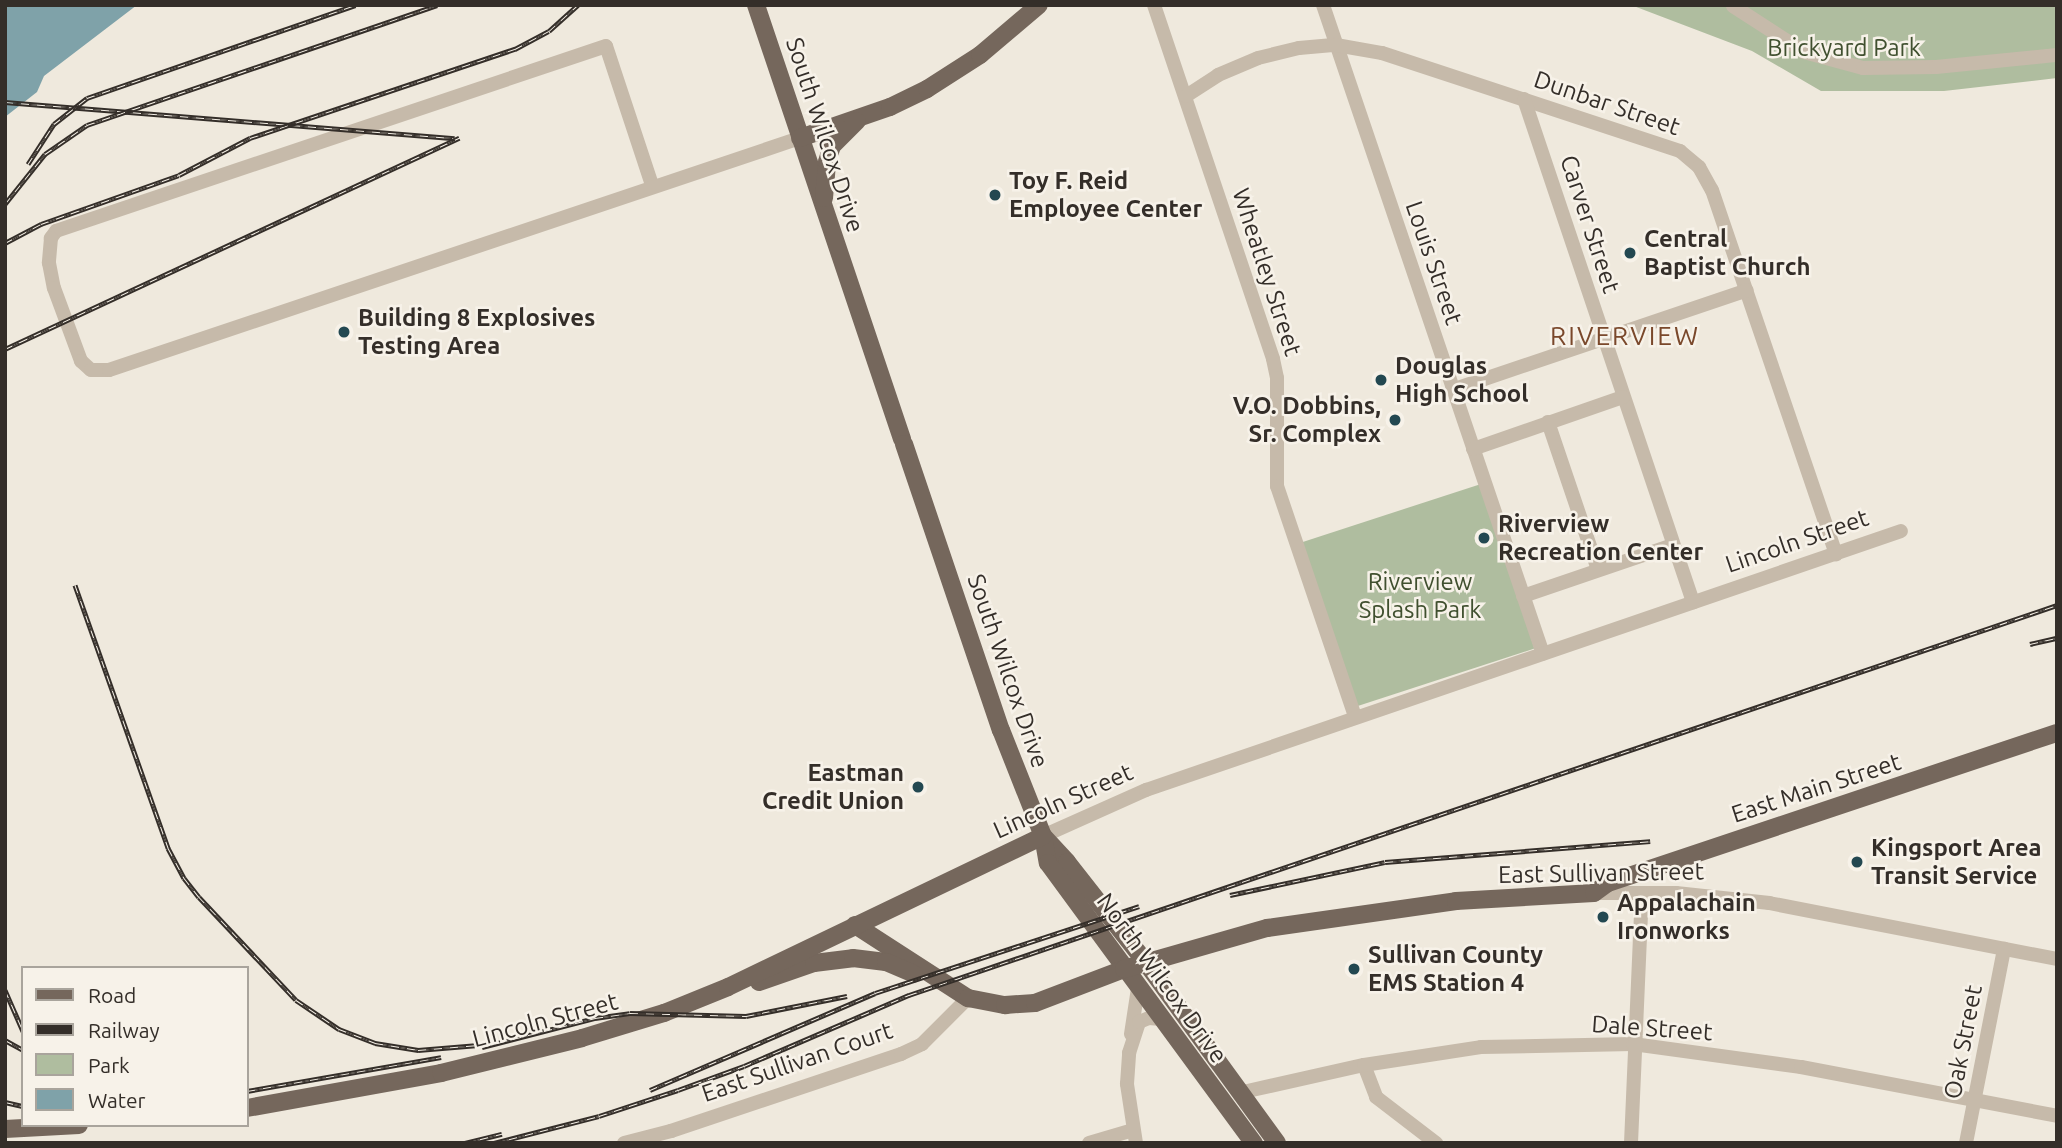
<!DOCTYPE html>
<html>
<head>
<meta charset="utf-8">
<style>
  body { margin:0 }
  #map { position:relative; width:2062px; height:1148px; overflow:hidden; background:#efe9dd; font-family:Ubuntu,sans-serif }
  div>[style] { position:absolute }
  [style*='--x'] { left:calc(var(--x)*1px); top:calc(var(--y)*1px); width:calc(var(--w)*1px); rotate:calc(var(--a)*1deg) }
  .green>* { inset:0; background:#afbd9f; transform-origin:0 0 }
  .water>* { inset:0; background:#7fa2a9 }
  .minor>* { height:14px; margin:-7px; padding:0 7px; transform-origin:7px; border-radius:7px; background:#c6baaa }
  .major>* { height:18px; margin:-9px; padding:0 9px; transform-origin:9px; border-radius:9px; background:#75675c }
  .rail>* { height:5px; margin-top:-2.5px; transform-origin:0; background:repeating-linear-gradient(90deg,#f7f2e9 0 8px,#342e29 0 16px); box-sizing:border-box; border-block:2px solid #342e29 }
  .dots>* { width:19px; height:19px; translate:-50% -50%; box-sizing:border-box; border:4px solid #f7f2e9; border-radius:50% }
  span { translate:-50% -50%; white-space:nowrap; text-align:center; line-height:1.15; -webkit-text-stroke:5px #f7f2e9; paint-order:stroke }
  .park-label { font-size:24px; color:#40502f }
  .street-label { font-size:24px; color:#342e29 }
  .poi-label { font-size:24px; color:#342e29; font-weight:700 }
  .left { translate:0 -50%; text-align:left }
  .right { translate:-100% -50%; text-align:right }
  .neighbourhood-label { font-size:26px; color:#7a482b; letter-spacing:2px }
  .frame { position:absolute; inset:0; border:7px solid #342e29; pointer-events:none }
  .legend { position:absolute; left:21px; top:966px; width:228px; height:161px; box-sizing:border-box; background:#f7f2e9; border:2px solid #a9a49c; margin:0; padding:9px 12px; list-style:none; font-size:21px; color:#342e29 }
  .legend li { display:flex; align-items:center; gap:14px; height:35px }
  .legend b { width:35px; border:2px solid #a9a49c }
</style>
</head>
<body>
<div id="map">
  <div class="green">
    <i style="clip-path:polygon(1631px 5px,2057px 5px,2057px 78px,1944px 91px,1821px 91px,1752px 51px)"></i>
    <i style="left:1481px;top:484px;width:173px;height:189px;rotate:72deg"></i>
  </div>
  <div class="water">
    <i style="clip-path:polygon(5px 5px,137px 5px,44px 76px,37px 92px,5px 117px)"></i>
  </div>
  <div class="minor">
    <i style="--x:1154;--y:5;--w:373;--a:71.4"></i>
    <i style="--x:1273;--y:359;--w:19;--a:78"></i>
    <i style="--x:1277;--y:378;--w:108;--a:90"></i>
    <i style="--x:1277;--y:486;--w:244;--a:71.3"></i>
    <i style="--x:1323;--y:5;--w:685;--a:71.27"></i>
    <i style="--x:1733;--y:6;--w:85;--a:32.9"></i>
    <i style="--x:1804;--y:52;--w:61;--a:15.2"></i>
    <i style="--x:1863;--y:68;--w:73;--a:-0.8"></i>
    <i style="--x:1936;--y:67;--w:122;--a:-5.7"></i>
    <i style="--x:1186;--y:96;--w:38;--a:-33"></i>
    <i style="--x:1218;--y:75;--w:43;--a:-23"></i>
    <i style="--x:1258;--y:58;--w:42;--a:-13.7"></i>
    <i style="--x:1299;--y:48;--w:37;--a:-5"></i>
    <i style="--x:1336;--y:45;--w:47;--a:9.9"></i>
    <i style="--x:1382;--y:53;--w:314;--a:18.2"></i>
    <i style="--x:1680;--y:151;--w:25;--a:40"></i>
    <i style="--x:1699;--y:167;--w:26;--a:61"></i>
    <i style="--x:1712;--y:190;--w:385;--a:71.2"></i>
    <i style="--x:1524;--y:99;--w:531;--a:71.43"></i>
    <i style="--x:652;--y:185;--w:146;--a:-108.3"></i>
    <i style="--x:606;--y:46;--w:580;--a:161.41"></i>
    <i style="--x:56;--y:231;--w:9;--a:126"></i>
    <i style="--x:51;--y:238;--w:25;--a:95"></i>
    <i style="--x:49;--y:263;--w:25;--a:79"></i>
    <i style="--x:54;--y:288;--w:78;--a:69.7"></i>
    <i style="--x:81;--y:361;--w:13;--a:42"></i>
    <i style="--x:91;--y:370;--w:18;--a:0"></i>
    <i style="--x:109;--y:370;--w:729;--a:-18.56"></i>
    <i style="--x:1452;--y:390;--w:311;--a:-18.7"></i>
    <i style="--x:1548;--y:422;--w:156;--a:71.3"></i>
    <i style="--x:1473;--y:449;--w:159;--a:-19.1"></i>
    <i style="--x:1523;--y:596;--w:158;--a:-18.8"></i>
    <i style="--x:1043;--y:836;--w:113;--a:-24.1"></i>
    <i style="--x:1146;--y:790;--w:798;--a:-18.93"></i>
    <i style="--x:1594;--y:893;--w:82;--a:0"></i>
    <i style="--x:1676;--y:893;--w:94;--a:6.1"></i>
    <i style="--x:1769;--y:903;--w:293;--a:11"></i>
    <i style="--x:1131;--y:1034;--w:47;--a:-81.3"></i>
    <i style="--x:1364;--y:1065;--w:34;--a:69"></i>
    <i style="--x:1376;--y:1097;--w:76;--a:37.5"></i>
    <i style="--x:1243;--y:1092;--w:124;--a:-12.6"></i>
    <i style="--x:1364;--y:1065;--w:118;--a:-8.7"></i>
    <i style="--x:1481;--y:1047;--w:152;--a:-1.1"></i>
    <i style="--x:1633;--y:1044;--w:170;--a:7.8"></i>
    <i style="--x:1801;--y:1067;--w:261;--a:10.8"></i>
    <i style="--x:624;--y:1143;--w:49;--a:-14.3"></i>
    <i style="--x:671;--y:1131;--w:243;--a:-18.5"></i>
    <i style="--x:901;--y:1054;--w:23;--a:-25"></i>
    <i style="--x:922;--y:1044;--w:65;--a:-45"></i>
    <i style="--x:1089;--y:1143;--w:46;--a:-16.5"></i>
    <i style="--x:1136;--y:1143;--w:60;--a:-98.7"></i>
    <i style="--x:1127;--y:1084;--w:31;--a:-86"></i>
    <i style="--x:1129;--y:1053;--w:33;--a:-72"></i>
    <i style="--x:1139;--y:1022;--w:11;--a:-22"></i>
    <i style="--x:1149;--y:1018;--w:12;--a:5"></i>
    <i style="--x:1631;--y:1143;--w:250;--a:-87.5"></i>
    <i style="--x:1966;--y:1143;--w:198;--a:-78.9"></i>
  </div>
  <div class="major">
    <i style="--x:756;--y:5;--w:458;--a:71.4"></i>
    <i style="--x:800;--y:138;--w:95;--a:-19"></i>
    <i style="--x:890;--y:107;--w:41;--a:-25.9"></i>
    <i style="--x:927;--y:89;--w:63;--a:-32.7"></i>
    <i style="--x:980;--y:55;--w:77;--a:-40.3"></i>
    <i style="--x:824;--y:198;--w:36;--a:-85"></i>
    <i style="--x:827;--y:162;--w:17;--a:-73"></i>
    <i style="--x:832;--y:146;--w:35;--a:-45"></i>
    <i style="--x:904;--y:444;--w:302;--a:71.3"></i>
    <i style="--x:1001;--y:730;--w:114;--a:68.4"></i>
    <i style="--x:1043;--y:836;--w:35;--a:47"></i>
    <i style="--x:1067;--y:862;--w:130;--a:51.9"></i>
    <i style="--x:1147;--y:964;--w:221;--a:54"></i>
    <i style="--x:1043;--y:836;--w:27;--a:80"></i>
    <i style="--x:1048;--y:863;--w:348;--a:53.7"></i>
    <i style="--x:855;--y:925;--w:135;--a:32.9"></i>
    <i style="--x:968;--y:998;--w:38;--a:11"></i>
    <i style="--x:1005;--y:1005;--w:30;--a:-4"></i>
    <i style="--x:1035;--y:1003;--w:95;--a:-20.9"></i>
    <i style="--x:1124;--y:969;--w:149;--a:-16"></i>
    <i style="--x:1267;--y:928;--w:191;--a:-8.1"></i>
    <i style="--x:1456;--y:901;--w:138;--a:-3.3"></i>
    <i style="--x:1594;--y:893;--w:17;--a:-36"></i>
    <i style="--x:1608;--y:883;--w:473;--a:-18.5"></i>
    <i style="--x:759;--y:982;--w:58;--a:-19.1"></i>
    <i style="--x:814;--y:963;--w:39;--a:-7"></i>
    <i style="--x:853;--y:958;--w:33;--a:7"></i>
    <i style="--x:886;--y:962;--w:30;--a:23"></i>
    <i style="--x:247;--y:1108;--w:197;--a:-10.2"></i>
    <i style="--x:441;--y:1073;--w:145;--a:-13.9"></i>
    <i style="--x:582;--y:1038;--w:86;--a:-17"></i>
    <i style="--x:664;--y:1013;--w:69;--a:-22.1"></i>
    <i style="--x:728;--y:987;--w:349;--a:-25.6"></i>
    <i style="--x:5;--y:1129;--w:74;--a:-3.1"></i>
  </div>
  <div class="rail">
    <i style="--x:5;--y:102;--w:451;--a:4.6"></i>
    <i style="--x:28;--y:164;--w:48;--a:-57"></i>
    <i style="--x:54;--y:124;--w:42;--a:-38.2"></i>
    <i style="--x:87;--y:98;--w:284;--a:-19.1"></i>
    <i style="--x:5;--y:204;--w:64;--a:-51.3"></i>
    <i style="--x:45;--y:154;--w:51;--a:-34.6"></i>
    <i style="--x:87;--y:125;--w:370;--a:-18.9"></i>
    <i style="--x:5;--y:243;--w:41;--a:-27.8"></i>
    <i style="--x:41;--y:224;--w:146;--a:-19.5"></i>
    <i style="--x:179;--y:175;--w:80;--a:-27.5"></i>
    <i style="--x:250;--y:138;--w:280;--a:-18.6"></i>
    <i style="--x:515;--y:49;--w:38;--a:-28"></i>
    <i style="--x:549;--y:31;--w:39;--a:-42"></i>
    <i style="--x:5;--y:349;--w:501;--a:-24.93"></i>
    <i style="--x:75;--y:585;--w:279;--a:70.5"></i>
    <i style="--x:168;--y:848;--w:34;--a:62"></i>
    <i style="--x:184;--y:878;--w:24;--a:52"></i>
    <i style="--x:199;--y:897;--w:141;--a:46.7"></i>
    <i style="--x:296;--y:1000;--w:52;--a:34"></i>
    <i style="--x:339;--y:1029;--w:39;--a:21"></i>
    <i style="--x:375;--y:1043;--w:44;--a:9.2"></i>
    <i style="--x:418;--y:1050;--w:73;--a:-4.7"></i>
    <i style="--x:2030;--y:644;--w:28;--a:-13"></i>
    <i style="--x:1230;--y:895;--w:158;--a:-12"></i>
    <i style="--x:1385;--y:862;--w:266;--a:-4.5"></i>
    <i style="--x:5;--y:990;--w:45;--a:66.3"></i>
    <i style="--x:5;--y:1040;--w:21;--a:29"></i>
    <i style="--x:482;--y:1047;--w:117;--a:-14.4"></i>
    <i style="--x:595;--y:1018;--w:35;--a:-8"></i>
    <i style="--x:630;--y:1013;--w:116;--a:1.5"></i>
    <i style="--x:746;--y:1016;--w:103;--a:-11.2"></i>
    <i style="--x:650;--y:1090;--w:245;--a:-23.3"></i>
    <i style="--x:875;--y:993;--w:278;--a:-18.2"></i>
    <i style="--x:247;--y:1091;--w:197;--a:-9.9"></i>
    <i style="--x:5;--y:1102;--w:18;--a:13"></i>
    <i style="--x:465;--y:1143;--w:38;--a:-14"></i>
    <i style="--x:494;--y:1143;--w:108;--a:-14.4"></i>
    <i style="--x:599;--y:1116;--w:83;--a:-18.2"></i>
    <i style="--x:678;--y:1090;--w:70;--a:-20"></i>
    <i style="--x:744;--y:1066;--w:180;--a:-23.3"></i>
    <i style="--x:909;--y:995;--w:1212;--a:-18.76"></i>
  </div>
  <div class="dots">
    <i style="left:995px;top:195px;background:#234851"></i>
    <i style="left:1630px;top:253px;background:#234851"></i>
    <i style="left:344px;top:332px;background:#234851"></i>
    <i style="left:1381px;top:380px;background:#234851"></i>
    <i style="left:1395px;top:420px;background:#234851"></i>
    <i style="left:1484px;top:538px;background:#234851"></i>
    <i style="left:918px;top:787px;background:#234851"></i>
    <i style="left:1857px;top:862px;background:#234851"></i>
    <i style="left:1603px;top:917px;background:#234851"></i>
    <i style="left:1354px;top:969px;background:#234851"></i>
  </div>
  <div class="park-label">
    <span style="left:1844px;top:48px">Brickyard Park</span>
    <span style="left:1420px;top:596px">Riverview<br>Splash Park</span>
  </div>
  <div class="street-label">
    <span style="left:1607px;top:103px;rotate:19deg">Dunbar Street</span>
    <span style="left:825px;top:135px;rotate:72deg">South Wilcox Drive</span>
    <span style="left:1590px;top:224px;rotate:72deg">Carver Street</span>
    <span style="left:1434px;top:263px;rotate:71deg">Louis Street</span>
    <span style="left:1267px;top:272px;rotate:72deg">Wheatley Street</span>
    <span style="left:1797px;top:541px;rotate:-19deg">Lincoln Street</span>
    <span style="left:1008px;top:671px;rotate:71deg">South Wilcox Drive</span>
    <span style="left:1816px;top:788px;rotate:-18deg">East Main Street</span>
    <span style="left:1063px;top:801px;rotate:-24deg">Lincoln Street</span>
    <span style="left:1601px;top:873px;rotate:-1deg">East Sullivan Street</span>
    <span style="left:1162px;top:978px;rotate:54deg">North Wilcox Drive</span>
    <span style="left:545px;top:1020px;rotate:-15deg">Lincoln Street</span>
    <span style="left:1652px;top:1028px;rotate:4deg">Dale Street</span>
    <span style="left:1963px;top:1042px;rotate:-79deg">Oak Street</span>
    <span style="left:797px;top:1062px;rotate:-19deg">East Sullivan Court</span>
  </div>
  <div class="poi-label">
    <span class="left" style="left:1009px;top:195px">Toy F. Reid<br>Employee Center</span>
    <span class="left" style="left:1644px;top:253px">Central<br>Baptist Church</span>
    <span class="left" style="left:358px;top:332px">Building 8 Explosives<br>Testing Area</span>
    <span class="left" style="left:1395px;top:380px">Douglas<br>High School</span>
    <span class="right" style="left:1381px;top:420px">V.O. Dobbins,<br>Sr. Complex</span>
    <span class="left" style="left:1498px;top:538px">Riverview<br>Recreation Center</span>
    <span class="right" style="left:904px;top:787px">Eastman<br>Credit Union</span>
    <span class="left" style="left:1871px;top:862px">Kingsport Area<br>Transit Service</span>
    <span class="left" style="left:1617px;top:917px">Appalachain<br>Ironworks</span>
    <span class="left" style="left:1368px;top:969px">Sullivan County<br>EMS Station 4</span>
  </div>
  <div class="neighbourhood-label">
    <span style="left:1625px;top:336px">RIVERVIEW</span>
  </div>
  <div class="frame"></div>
  <ul class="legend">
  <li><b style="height:9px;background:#75675c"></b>Road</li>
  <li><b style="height:9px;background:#342e29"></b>Railway</li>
  <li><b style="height:19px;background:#afbd9f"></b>Park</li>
  <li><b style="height:19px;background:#7fa2a9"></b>Water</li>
  </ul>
</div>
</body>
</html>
